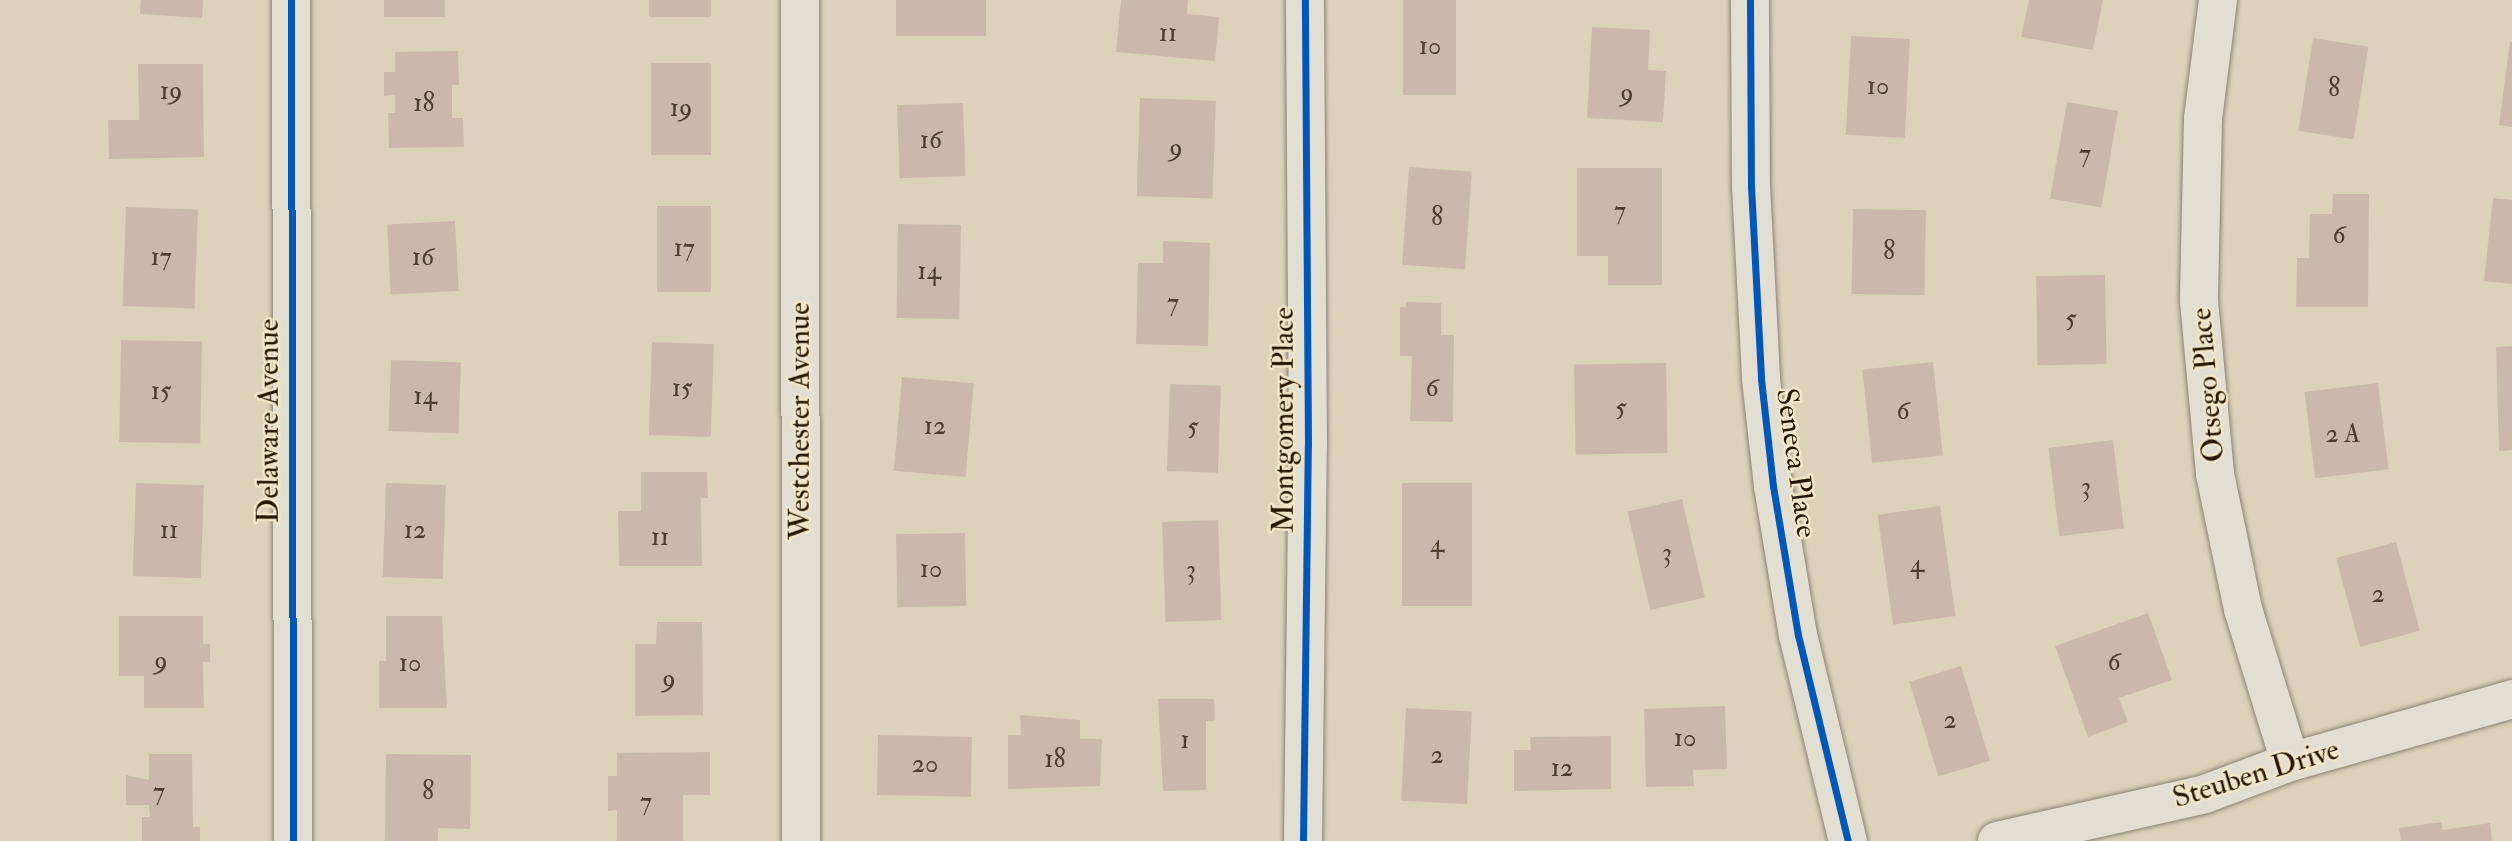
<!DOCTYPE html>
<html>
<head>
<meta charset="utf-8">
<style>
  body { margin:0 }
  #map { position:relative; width:2512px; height:841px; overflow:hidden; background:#dcd2ba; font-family:"IM FELL Double Pica",serif }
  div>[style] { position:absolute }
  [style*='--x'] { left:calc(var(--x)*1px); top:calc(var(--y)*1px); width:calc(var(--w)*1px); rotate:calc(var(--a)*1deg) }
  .building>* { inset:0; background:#ccb8ab; transform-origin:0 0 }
  .roads { filter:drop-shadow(0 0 2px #8b8373) drop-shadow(0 0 2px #8b8373) }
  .minor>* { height:38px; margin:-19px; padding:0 19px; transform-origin:19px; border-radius:19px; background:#e3ded2 }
  .cycleway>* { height:7px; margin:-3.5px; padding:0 3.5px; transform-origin:3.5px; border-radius:3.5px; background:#0057b8 }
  span { translate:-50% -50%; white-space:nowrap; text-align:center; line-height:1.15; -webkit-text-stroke:5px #f2e6c8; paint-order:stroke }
  .number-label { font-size:26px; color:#4e3e2b }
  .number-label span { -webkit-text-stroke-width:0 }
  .street-label { font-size:30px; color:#241500 }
</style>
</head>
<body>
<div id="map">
  <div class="building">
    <i style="clip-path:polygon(141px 0,203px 0,202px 18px,140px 14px)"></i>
    <i style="left:384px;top:0;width:61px;height:17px"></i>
    <i style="left:649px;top:0;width:62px;height:17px"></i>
    <i style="left:896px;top:0;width:90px;height:36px"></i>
    <i style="clip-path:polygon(1121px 0,1188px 0,1187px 14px,1219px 17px,1215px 61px,1116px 52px)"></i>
    <i style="left:1403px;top:0;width:53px;height:95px"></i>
    <i style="clip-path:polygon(2029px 0,2103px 0,2093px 50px,2021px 37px)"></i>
    <i style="clip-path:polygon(1592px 27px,1650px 30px,1648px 70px,1666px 71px,1663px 122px,1587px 118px)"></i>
    <i style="left:1851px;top:36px;width:59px;height:99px;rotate:3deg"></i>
    <i style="left:2313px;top:38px;width:56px;height:94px;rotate:9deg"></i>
    <i style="clip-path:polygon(2510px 42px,2512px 42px,2512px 127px,2499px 125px)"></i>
    <i style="clip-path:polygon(458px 51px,459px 85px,452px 85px,452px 118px,463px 118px,464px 147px,389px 148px,388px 113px,395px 113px,395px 95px,384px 96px,384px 72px,395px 72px,395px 52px)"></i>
    <i style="left:651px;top:63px;width:60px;height:92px"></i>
    <i style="clip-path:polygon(138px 64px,203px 64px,204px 157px,109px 159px,108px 120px,139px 120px)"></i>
    <i style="left:1140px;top:98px;width:76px;height:98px;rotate:2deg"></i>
    <i style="left:2067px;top:102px;width:52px;height:98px;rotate:10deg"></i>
    <i style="left:963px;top:103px;width:73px;height:66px;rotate:88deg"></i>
    <i style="left:1409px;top:167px;width:63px;height:98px;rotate:4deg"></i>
    <i style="clip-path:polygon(1577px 168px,1662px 168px,1662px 285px,1608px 285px,1608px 256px,1577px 256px)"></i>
    <i style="clip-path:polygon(2333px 194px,2369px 194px,2368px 307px,2296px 307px,2297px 258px,2309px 258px,2310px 214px,2332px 214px)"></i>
    <i style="clip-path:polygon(2493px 198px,2512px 200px,2512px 284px,2484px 281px)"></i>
    <i style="left:657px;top:206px;width:54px;height:86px"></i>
    <i style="left:126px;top:207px;width:72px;height:99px;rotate:2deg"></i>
    <i style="left:1853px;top:209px;width:73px;height:85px;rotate:1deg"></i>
    <i style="left:455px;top:221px;width:70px;height:68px;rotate:87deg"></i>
    <i style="left:898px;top:224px;width:63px;height:94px;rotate:1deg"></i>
    <i style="clip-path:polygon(1163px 241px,1210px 243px,1208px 346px,1136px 344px,1138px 263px,1163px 263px)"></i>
    <i style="left:2105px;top:275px;width:89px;height:69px;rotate:89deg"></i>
    <i style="clip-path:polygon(1406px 302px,1441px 303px,1441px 335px,1454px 335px,1453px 422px,1410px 421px,1412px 356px,1400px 356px,1400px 307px,1406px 307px)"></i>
    <i style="left:121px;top:340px;width:81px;height:102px;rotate:1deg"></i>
    <i style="left:652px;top:342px;width:62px;height:93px;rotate:2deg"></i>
    <i style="clip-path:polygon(2512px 346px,2512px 450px,2499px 451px,2496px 347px)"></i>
    <i style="left:391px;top:360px;width:70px;height:71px;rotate:2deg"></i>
    <i style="left:1933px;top:362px;width:94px;height:71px;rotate:84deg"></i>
    <i style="left:1666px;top:363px;width:90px;height:92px;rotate:89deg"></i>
    <i style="left:902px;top:377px;width:72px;height:94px;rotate:5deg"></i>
    <i style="left:2378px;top:383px;width:87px;height:74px;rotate:83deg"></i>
    <i style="left:1170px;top:384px;width:51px;height:87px;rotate:2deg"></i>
    <i style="left:2113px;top:440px;width:89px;height:65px;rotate:83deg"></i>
    <i style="clip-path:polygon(641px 472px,707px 472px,708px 498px,701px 498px,702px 566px,619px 566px,618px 511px,641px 511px)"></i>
    <i style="left:136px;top:483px;width:68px;height:93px;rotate:2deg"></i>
    <i style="left:386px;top:483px;width:60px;height:94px;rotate:2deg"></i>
    <i style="left:1402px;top:483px;width:70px;height:123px"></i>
    <i style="left:1682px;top:499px;width:101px;height:56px;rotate:77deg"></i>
    <i style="left:1940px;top:506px;width:111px;height:63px;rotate:82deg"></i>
    <i style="left:1218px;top:520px;width:100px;height:56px;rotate:88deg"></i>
    <i style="left:965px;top:533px;width:73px;height:69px;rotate:89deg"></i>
    <i style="left:2396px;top:542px;width:92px;height:62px;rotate:75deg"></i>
    <i style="clip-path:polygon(2148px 613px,2172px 680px,2119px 698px,2128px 722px,2088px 737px,2055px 646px)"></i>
    <i style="clip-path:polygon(119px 616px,203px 616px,203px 644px,210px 644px,210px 662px,203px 662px,204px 708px,144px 708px,144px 676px,119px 676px)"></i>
    <i style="clip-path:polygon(386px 616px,442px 616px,447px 708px,379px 708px,379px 661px,386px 661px)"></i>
    <i style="clip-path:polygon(657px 622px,702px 622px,703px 715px,635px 716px,635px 644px,656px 644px)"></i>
    <i style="left:1961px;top:666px;width:99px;height:54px;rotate:73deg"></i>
    <i style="clip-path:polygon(1158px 699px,1214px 699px,1215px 721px,1206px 721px,1206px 790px,1163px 791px)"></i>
    <i style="clip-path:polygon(1725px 706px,1727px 769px,1693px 770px,1694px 786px,1646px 787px,1644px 709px)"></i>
    <i style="left:1406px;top:708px;width:66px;height:93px;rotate:3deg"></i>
    <i style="clip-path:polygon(1020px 715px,1080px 720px,1080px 739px,1102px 739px,1100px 786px,1008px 789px,1008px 735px,1021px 735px)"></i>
    <i style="left:878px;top:735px;width:94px;height:60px;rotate:1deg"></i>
    <i style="clip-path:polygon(1611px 736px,1611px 789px,1514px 791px,1514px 750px,1531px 750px,1530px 737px)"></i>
    <i style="clip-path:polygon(710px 752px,710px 795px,683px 795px,683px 841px,617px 841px,617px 810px,608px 811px,608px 776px,617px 776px,617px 753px)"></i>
    <i style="clip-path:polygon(149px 754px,192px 754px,193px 827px,200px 827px,200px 841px,142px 841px,142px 817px,150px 817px,149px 805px,126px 805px,126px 775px,149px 780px)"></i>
    <i style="clip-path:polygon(386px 754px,471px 755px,470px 829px,438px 828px,438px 841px,385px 841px)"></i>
    <i style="clip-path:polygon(2441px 822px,2443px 830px,2490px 823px,2492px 841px,2401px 841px,2399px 828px)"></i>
  </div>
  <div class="roads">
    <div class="minor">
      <i style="--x:291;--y:0;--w:841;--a:89.86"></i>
      <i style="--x:800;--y:0;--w:841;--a:89.93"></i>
      <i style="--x:1750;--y:0;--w:186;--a:89.7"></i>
      <i style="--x:1751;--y:186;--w:193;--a:87"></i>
      <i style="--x:1761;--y:379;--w:108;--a:83.6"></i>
      <i style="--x:1773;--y:486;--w:151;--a:80.5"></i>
      <i style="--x:1798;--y:635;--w:212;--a:76.4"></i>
      <i style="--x:2218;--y:0;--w:120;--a:97.2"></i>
      <i style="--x:2203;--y:119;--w:182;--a:91.3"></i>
      <i style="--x:2199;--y:301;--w:174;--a:84.7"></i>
      <i style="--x:2215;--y:474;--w:138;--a:78.3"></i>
      <i style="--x:2243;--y:609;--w:160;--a:72.9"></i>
      <i style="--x:1303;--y:841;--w:396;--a:-89.3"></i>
      <i style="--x:1308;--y:445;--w:445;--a:-90.4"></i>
      <i style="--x:1997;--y:841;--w:213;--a:-12.7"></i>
      <i style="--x:2205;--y:794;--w:91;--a:-20.6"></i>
      <i style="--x:2290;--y:762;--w:231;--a:-15.8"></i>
    </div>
  </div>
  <div class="cycleway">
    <i style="--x:291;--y:0;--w:841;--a:89.86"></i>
    <i style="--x:1750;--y:0;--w:186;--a:89.7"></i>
    <i style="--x:1751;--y:186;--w:193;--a:87"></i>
    <i style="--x:1761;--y:379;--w:108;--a:83.6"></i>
    <i style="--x:1773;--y:486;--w:151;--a:80.5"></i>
    <i style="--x:1798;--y:635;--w:212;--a:76.4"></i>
    <i style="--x:1303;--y:841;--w:396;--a:-89.3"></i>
    <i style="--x:1308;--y:445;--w:445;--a:-90.4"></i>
  </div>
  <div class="number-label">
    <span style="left:1168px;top:34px">11</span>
    <span style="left:1430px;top:47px">10</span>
    <span style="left:1878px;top:87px">10</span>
    <span style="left:2334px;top:89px">8</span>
    <span style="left:171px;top:92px">19</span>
    <span style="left:1627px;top:94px">9</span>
    <span style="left:424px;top:104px">18</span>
    <span style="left:681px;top:109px">19</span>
    <span style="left:931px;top:141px">16</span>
    <span style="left:1176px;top:149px">9</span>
    <span style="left:2085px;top:155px">7</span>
    <span style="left:1620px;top:212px">7</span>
    <span style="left:1437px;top:218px">8</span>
    <span style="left:2339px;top:236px">6</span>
    <span style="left:684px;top:249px">17</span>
    <span style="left:1889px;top:252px">8</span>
    <span style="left:161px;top:258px">17</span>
    <span style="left:423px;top:258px">16</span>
    <span style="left:929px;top:272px">14</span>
    <span style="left:1173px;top:304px">7</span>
    <span style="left:2071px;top:320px">5</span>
    <span style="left:682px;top:389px">15</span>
    <span style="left:1432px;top:389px">6</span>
    <span style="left:161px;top:392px">15</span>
    <span style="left:425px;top:397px">14</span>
    <span style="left:1621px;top:409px">5</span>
    <span style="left:1903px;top:412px">6</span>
    <span style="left:935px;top:427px">12</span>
    <span style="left:1193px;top:428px">5</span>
    <span style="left:2343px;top:435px">2 A</span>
    <span style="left:2086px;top:488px">3</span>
    <span style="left:169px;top:531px">11</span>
    <span style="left:415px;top:531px">12</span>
    <span style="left:660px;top:538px">11</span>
    <span style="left:1437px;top:545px">4</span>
    <span style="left:1667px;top:554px">3</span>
    <span style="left:1917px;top:565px">4</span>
    <span style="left:931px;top:570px">10</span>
    <span style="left:1191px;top:571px">3</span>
    <span style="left:2378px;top:595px">2</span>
    <span style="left:161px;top:662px">9</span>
    <span style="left:2114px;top:663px">6</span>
    <span style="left:410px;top:664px">10</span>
    <span style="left:669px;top:680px">9</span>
    <span style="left:1950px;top:721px">2</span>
    <span style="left:1685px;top:739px">10</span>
    <span style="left:1185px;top:741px">1</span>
    <span style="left:1437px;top:756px">2</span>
    <span style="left:1055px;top:760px">18</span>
    <span style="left:925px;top:765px">20</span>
    <span style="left:1562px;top:769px">12</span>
    <span style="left:428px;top:792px">8</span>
    <span style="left:159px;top:793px">7</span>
    <span style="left:646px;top:803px">7</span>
  </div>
  <div class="street-label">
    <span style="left:2208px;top:385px;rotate:-95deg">Otsego Place</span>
    <span style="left:1284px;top:420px;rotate:-90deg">Montgomery Place</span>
    <span style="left:269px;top:421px;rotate:-90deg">Delaware Avenue</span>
    <span style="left:800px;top:421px;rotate:-90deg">Westchester Avenue</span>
    <span style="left:1796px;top:463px;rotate:82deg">Seneca Place</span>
    <span style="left:2256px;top:774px;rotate:-17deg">Steuben Drive</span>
  </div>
</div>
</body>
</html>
